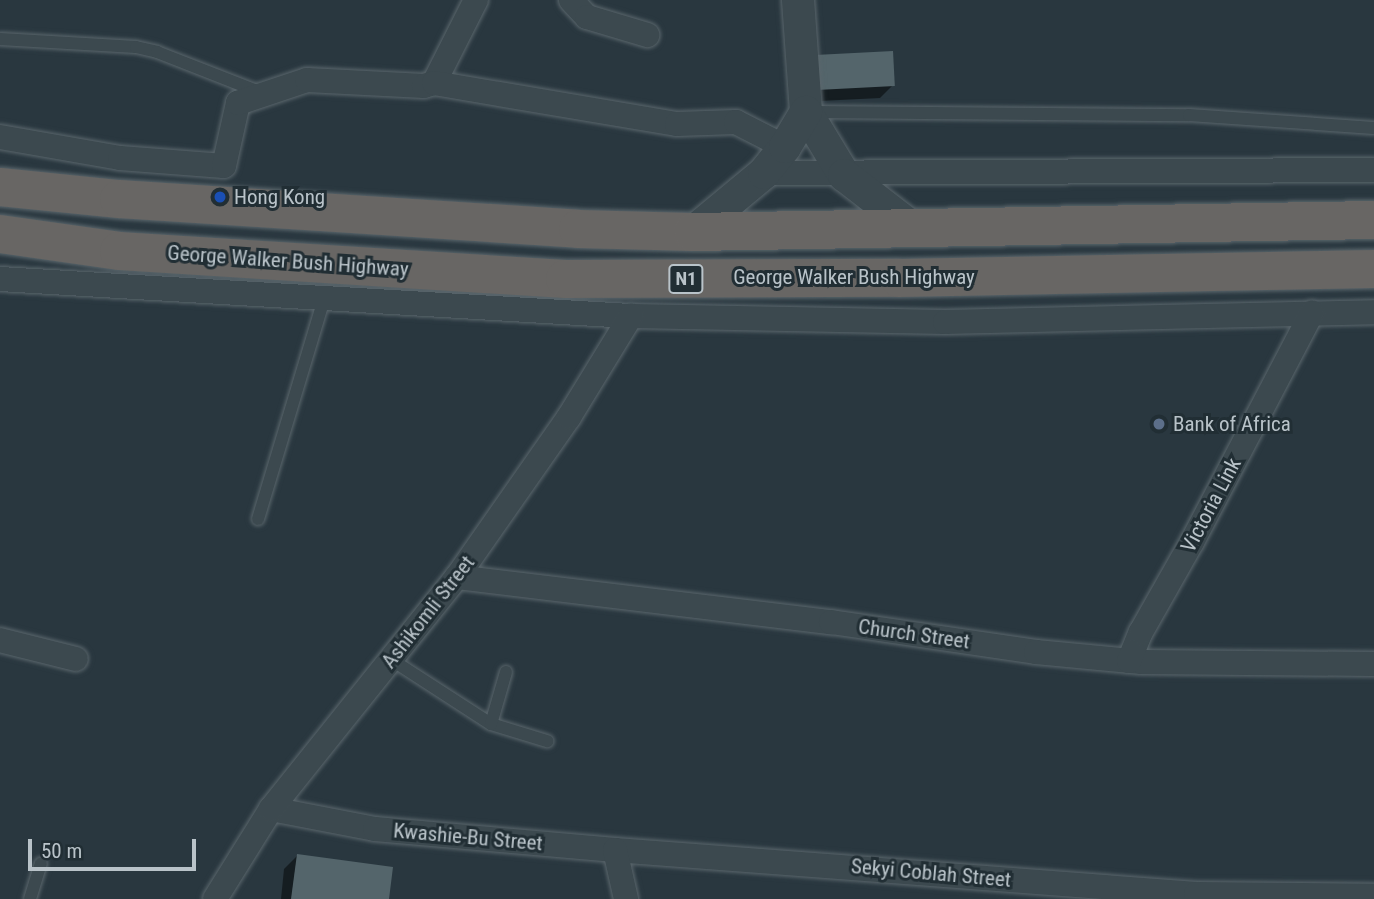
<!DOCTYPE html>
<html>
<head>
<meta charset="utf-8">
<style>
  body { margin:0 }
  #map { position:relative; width:1374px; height:899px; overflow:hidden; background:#29373f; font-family:"Roboto Condensed",sans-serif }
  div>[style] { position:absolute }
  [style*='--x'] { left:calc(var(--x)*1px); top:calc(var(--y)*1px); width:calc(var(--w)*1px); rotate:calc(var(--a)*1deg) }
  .shadow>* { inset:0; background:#0007 }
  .building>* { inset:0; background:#54656b; transform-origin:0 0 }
  .roads { filter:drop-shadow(0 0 2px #5a666c) drop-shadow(0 0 2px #5a666c) }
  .service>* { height:12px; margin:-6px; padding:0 6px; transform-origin:6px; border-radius:6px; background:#3c494f }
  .minor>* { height:24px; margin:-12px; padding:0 12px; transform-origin:12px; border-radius:12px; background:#3c494f }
  .tertiary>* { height:32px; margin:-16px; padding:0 16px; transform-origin:16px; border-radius:16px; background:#3c494f }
  .trunk>* { height:38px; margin:-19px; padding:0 19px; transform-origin:19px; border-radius:19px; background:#686664 }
  .dots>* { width:19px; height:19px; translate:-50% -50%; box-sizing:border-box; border:4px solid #212e34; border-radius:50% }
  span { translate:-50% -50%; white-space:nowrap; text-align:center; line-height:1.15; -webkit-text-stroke:6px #212e34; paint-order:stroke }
  .shield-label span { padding:2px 5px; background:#212e34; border:2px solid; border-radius:5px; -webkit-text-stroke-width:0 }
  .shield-label { font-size:19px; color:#b9c3c9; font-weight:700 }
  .poi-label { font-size:21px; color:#b9c3c9 }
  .left { translate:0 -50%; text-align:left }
  .street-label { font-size:21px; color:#b9c3c9 }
  .scale { position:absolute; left:28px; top:839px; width:168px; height:32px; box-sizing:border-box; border:4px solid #b9c3c9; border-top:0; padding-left:9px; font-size:21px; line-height:24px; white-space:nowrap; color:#b9c3c9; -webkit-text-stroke:5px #212e34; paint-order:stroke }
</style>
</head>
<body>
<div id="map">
  <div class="shadow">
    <i style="clip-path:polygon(798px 70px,893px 85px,880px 98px,800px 102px)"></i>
    <i style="clip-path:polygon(297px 856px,387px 899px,281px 899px,284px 869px)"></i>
  </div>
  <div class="building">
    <i style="left:893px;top:51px;width:35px;height:83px;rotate:87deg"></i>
    <i style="clip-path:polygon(297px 854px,393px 867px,389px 899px,291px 899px)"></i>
  </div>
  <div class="roads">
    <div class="service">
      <i style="--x:0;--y:39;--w:136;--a:3.4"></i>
      <i style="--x:136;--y:47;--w:22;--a:13"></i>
      <i style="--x:157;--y:52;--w:113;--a:21.3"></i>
      <i style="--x:810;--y:112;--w:379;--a:0.5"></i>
      <i style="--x:1189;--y:115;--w:185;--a:4"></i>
      <i style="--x:258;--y:519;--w:230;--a:-73.3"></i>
      <i style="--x:392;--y:660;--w:118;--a:32.9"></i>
      <i style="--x:491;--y:724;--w:59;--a:16.9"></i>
      <i style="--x:491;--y:724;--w:54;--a:-73.9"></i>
      <i style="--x:30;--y:899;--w:37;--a:-73"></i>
    </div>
    <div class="minor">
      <i style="--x:571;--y:0;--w:23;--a:47"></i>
      <i style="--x:587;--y:17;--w:63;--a:16.7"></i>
      <i style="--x:434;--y:83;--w:93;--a:-63.2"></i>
      <i style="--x:0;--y:137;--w:122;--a:9.9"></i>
      <i style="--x:120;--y:158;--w:104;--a:4.4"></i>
      <i style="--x:224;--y:166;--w:65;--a:-77.5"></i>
      <i style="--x:238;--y:103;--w:73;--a:-18.4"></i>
      <i style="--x:307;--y:80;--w:117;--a:2.9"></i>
      <i style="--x:424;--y:86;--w:10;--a:-17"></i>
      <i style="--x:434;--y:83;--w:246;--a:9.6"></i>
      <i style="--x:677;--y:124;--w:59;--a:-1.9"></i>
      <i style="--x:736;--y:122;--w:55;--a:27"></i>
      <i style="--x:764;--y:173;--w:610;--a:-0.28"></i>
      <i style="--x:0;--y:279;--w:632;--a:3.36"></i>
      <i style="--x:631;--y:316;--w:314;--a:1.1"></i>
      <i style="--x:945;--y:322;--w:429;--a:-1.3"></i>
      <i style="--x:457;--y:577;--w:377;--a:6.9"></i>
      <i style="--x:831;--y:622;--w:207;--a:8.3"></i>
      <i style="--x:1036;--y:652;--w:106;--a:5.4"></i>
      <i style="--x:1142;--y:662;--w:232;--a:0.5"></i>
      <i style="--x:0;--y:640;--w:78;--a:14"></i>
      <i style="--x:1129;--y:661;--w:31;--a:-68"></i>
      <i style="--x:1141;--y:632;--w:103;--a:-60.5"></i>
      <i style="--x:1192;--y:542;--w:259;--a:-62.4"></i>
      <i style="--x:271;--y:809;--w:106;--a:10.9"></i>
      <i style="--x:375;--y:829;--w:241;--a:5"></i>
      <i style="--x:615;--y:850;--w:583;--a:4.33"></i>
      <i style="--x:1196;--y:894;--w:178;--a:0.6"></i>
      <i style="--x:615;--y:850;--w:50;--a:77.3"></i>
      <i style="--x:215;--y:899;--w:106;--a:-58.1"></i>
      <i style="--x:271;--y:809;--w:297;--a:-51.3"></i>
      <i style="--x:457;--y:577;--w:195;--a:-55"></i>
      <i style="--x:569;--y:417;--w:119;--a:-58.5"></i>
    </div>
    <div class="tertiary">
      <i style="--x:798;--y:0;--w:112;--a:85.9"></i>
      <i style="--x:806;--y:112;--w:74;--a:58.9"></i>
      <i style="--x:844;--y:175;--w:83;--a:37.7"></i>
      <i style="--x:693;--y:232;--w:92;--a:-39.7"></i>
      <i style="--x:764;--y:173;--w:33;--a:-51"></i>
      <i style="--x:785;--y:147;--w:41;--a:-59"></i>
    </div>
    <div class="trunk">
      <i style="--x:0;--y:187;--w:120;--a:5.8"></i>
      <i style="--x:119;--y:199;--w:460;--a:3.7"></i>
      <i style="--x:578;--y:229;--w:115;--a:1.5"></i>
      <i style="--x:693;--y:232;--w:681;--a:-1.01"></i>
      <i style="--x:0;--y:234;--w:120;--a:8.1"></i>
      <i style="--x:119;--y:251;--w:447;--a:3.6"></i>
      <i style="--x:565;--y:279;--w:334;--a:-0.2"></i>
      <i style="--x:899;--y:278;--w:475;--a:-1.1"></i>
    </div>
  </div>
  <div class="dots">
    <i style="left:220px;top:197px;background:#1a4fb4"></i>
    <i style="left:1159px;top:424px;background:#5c6f8a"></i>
  </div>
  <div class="shield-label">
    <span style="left:686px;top:279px">N1</span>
  </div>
  <div class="poi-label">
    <span class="left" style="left:234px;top:197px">Hong Kong</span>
    <span class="left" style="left:1173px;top:424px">Bank of Africa</span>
  </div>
  <div class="street-label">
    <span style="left:288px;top:261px;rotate:4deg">George Walker Bush Highway</span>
    <span style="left:854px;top:277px">George Walker Bush Highway</span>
    <span style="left:1211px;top:505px;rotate:-62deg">Victoria Link</span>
    <span style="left:428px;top:612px;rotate:-52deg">Ashikomli Street</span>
    <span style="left:914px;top:634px;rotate:8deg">Church Street</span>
    <span style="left:468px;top:837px;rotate:5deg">Kwashie-Bu Street</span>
    <span style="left:931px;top:873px;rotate:5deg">Sekyi Coblah Street</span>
  </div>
  <div class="scale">50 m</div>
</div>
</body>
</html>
